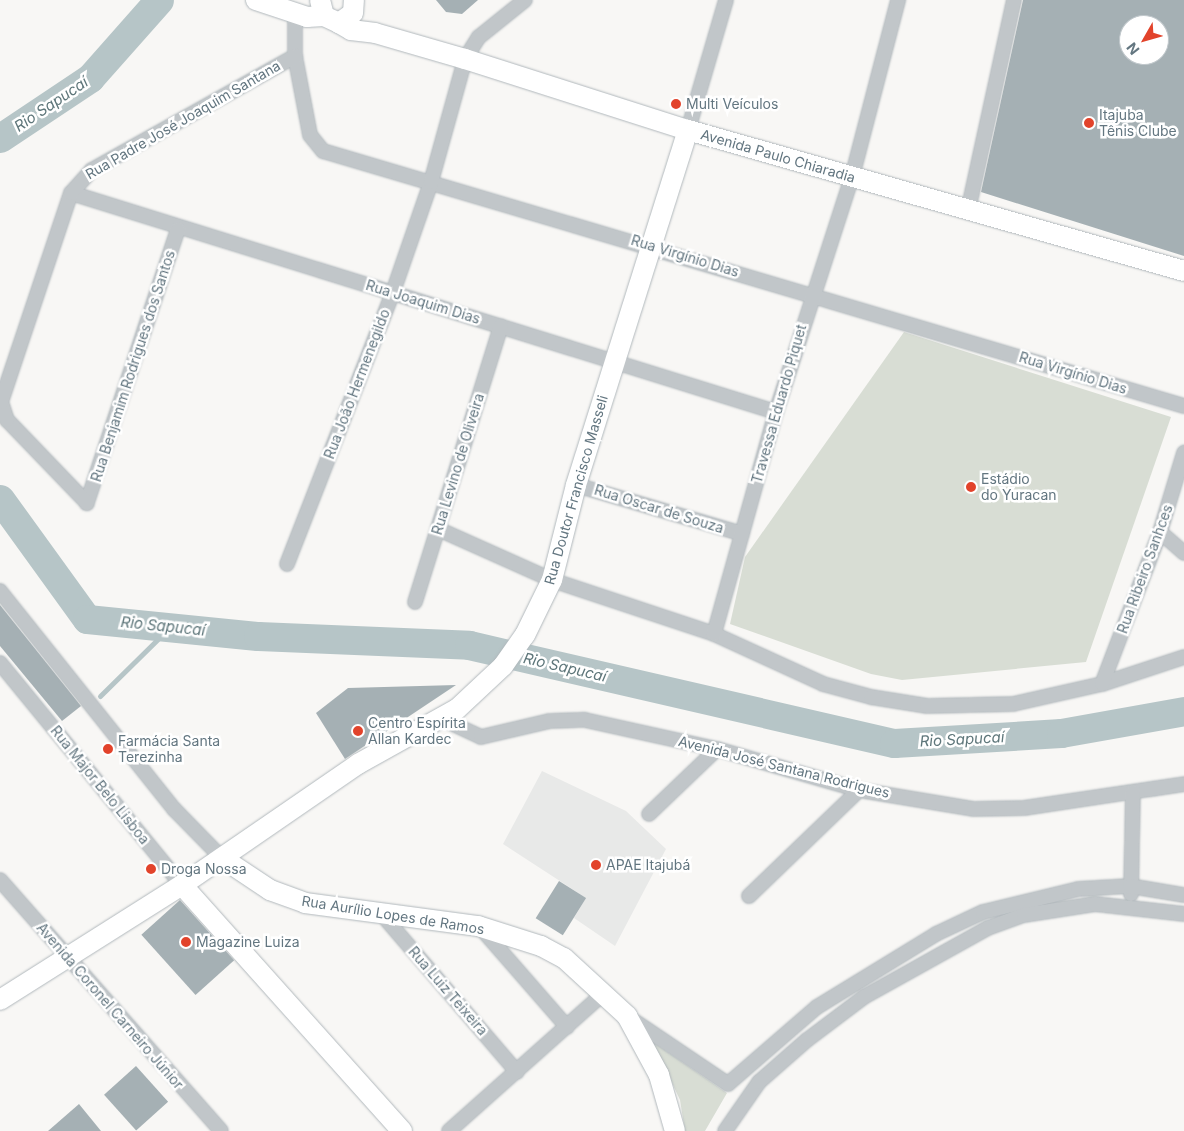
<!DOCTYPE html>
<html>
<head>
<meta charset="utf-8">
<style>
  body { margin:0 }
  #map { position:relative; width:1184px; height:1131px; overflow:hidden; background:#f8f7f5; font-family:Inter,sans-serif }
  div>[style] { position:absolute }
  [style*='--x'] { left:calc(var(--x)*1px); top:calc(var(--y)*1px); width:calc(var(--w)*1px); rotate:calc(var(--a)*1deg) }
  .built>* { inset:0; background:#e8e9e8 }
  .green>* { inset:0; background:#d8ddd4 }
  .stream>* { height:5px; margin:-2.5px; padding:0 2.5px; transform-origin:2.5px; border-radius:2.5px; background:#b6c5c7 }
  .river>* { height:29px; margin:-14.5px; padding:0 14.5px; transform-origin:14.5px; border-radius:14.5px; background:#b6c5c7 }
  .building>* { inset:0; background:#a5b0b4; transform-origin:0 0 }
  .roads { filter:drop-shadow(0 0 1px #b1b8bc) drop-shadow(0 0 1px #b1b8bc) }
  .street>* { height:14px; margin:-7px; padding:0 7px; transform-origin:7px; border-radius:7px; background:#c1c6c9 }
  .secondary>* { height:20px; margin:-10px; padding:0 10px; transform-origin:10px; border-radius:10px; background:#fff }
  .dots>* { width:14px; height:14px; translate:-50% -50%; box-sizing:border-box; border:2px solid #fff; border-radius:50% }
  span { translate:-50% -50%; white-space:nowrap; text-align:center; line-height:1.15; -webkit-text-stroke:5px #fff; paint-order:stroke }
  .poi-label { font-size:14px; color:#637680 }
  .left { translate:0 -50%; text-align:left }
  .street-label { font-size:14px; color:#637680 }
  .water-label { font-size:15px; color:#5e767a; font-style:italic }
  .north { position:absolute; left:1119px; top:15px; width:50px; height:50px; box-sizing:border-box; background:#fff; border:1px solid #c1c8cc; border-radius:50%; rotate:232deg; font-size:14px; font-weight:700; line-height:20px; text-align:center; color:#637680 }
  .north::after { content:''; display:block; margin:auto; width:18px; height:22px; background:#e2432b; clip-path:polygon(50% 0,100% 100%,50% 72%,0 100%) }
</style>
</head>
<body>
<div id="map">
  <div class="built">
    <i style="clip-path:polygon(542px 771px,626px 811px,666px 849px,615px 946px,574px 918px,586px 898px,503px 844px)"></i>
  </div>
  <div class="green">
    <i style="clip-path:polygon(904px 332px,1171px 417px,1086px 662px,902px 680px,871px 674px,730px 624px,745px 557px)"></i>
    <i style="clip-path:polygon(653px 1042px,727px 1093px,705px 1131px,685px 1131px,680px 1100px)"></i>
  </div>
  <div class="stream">
    <i style="--x:100;--y:696;--w:98;--a:-44.6"></i>
  </div>
  <div class="river">
    <i style="--x:0;--y:138;--w:108;--a:-33.7"></i>
    <i style="--x:90;--y:78;--w:104;--a:-48.5"></i>
    <i style="--x:0;--y:499;--w:148;--a:54.1"></i>
    <i style="--x:87;--y:619;--w:172;--a:5.7"></i>
    <i style="--x:258;--y:636;--w:211;--a:2.4"></i>
    <i style="--x:469;--y:645;--w:436;--a:13"></i>
    <i style="--x:894;--y:743;--w:167;--a:-3.4"></i>
    <i style="--x:1061;--y:733;--w:125;--a:-10.1"></i>
  </div>
  <div class="building">
    <i style="clip-path:polygon(436px 0,478px 0,462px 14px,446px 12px)"></i>
    <i style="clip-path:polygon(evenodd,1023px 0,1184px 0,1184px 256px,981px 192px,1023px 0,1129px 25px,1159px 25px,1159px 55px,1129px 55px,1129px 25px)"></i>
    <i style="clip-path:polygon(0 605px,81px 706px,62px 721px,0 646px)"></i>
    <i style="clip-path:polygon(456px 685px,345px 759px,316px 713px,348px 688px)"></i>
    <i style="left:559px;top:881px;width:32px;height:44px;rotate:32deg"></i>
    <i style="left:180px;top:900px;width:81px;height:52px;rotate:48deg"></i>
    <i style="left:136px;top:1066px;width:48px;height:43px;rotate:48deg"></i>
    <i style="clip-path:polygon(79px 1104px,101px 1131px,48px 1131px)"></i>
  </div>
  <div class="roads">
    <div class="street">
      <i style="--x:295;--y:14;--w:42;--a:90"></i>
      <i style="--x:295;--y:56;--w:80;--a:79.2"></i>
      <i style="--x:310;--y:135;--w:21;--a:51"></i>
      <i style="--x:323;--y:151;--w:898;--a:16.5"></i>
      <i style="--x:688;--y:130;--w:135;--a:-73.7"></i>
      <i style="--x:71;--y:193;--w:738;--a:17.26"></i>
      <i style="--x:968;--y:211;--w:216;--a:-77.7"></i>
      <i style="--x:178;--y:229;--w:289;--a:108.4"></i>
      <i style="--x:87;--y:503;--w:115;--a:-133.9"></i>
      <i style="--x:7;--y:420;--w:19;--a:-108"></i>
      <i style="--x:1;--y:402;--w:220;--a:-71.5"></i>
      <i style="--x:71;--y:193;--w:31;--a:-48"></i>
      <i style="--x:92;--y:170;--w:233;--a:-29.3"></i>
      <i style="--x:576;--y:485;--w:173;--a:16.4"></i>
      <i style="--x:438;--y:529;--w:125;--a:24.1"></i>
      <i style="--x:552;--y:580;--w:171;--a:18.4"></i>
      <i style="--x:714;--y:634;--w:120;--a:24.6"></i>
      <i style="--x:823;--y:684;--w:50;--a:15.2"></i>
      <i style="--x:871;--y:697;--w:57;--a:9.1"></i>
      <i style="--x:927;--y:706;--w:86;--a:-1.3"></i>
      <i style="--x:1013;--y:704;--w:91;--a:-12.7"></i>
      <i style="--x:1102;--y:684;--w:86;--a:-18.2"></i>
      <i style="--x:1160;--y:532;--w:32;--a:41"></i>
      <i style="--x:287;--y:564;--w:292;--a:-68.7"></i>
      <i style="--x:393;--y:292;--w:116;--a:-70.9"></i>
      <i style="--x:431;--y:182;--w:128;--a:-74.5"></i>
      <i style="--x:465;--y:59;--w:26;--a:-58"></i>
      <i style="--x:479;--y:37;--w:59;--a:-38.8"></i>
      <i style="--x:0;--y:591;--w:279;--a:51.4"></i>
      <i style="--x:174;--y:809;--w:69;--a:45.6"></i>
      <i style="--x:415;--y:602;--w:289;--a:-72.7"></i>
      <i style="--x:714;--y:634;--w:230;--a:-74.4"></i>
      <i style="--x:776;--y:412;--w:247;--a:-72.1"></i>
      <i style="--x:852;--y:177;--w:183;--a:-75.4"></i>
      <i style="--x:0;--y:663;--w:287;--a:50.7"></i>
      <i style="--x:1102;--y:684;--w:163;--a:-69.1"></i>
      <i style="--x:1160;--y:532;--w:83;--a:-73.1"></i>
      <i style="--x:440;--y:718;--w:45;--a:24.9"></i>
      <i style="--x:481;--y:737;--w:71;--a:-13.1"></i>
      <i style="--x:550;--y:721;--w:35;--a:-2"></i>
      <i style="--x:585;--y:720;--w:135;--a:12.4"></i>
      <i style="--x:717;--y:749;--w:148;--a:16.1"></i>
      <i style="--x:859;--y:790;--w:117;--a:9.4"></i>
      <i style="--x:974;--y:809;--w:50;--a:-1.1"></i>
      <i style="--x:1024;--y:808;--w:162;--a:-8.5"></i>
      <i style="--x:649;--y:814;--w:94;--a:-43.7"></i>
      <i style="--x:0;--y:880;--w:334;--a:48.6"></i>
      <i style="--x:1131;--y:894;--w:102;--a:-88.9"></i>
      <i style="--x:749;--y:896;--w:153;--a:-43.9"></i>
      <i style="--x:379;--y:911;--w:212;--a:49.4"></i>
      <i style="--x:479;--y:926;--w:134;--a:48.9"></i>
      <i style="--x:630;--y:1018;--w:118;--a:34"></i>
      <i style="--x:728;--y:1084;--w:118;--a:-40.9"></i>
      <i style="--x:817;--y:1007;--w:140;--a:-31.5"></i>
      <i style="--x:936;--y:934;--w:52;--a:-25.1"></i>
      <i style="--x:983;--y:912;--w:98;--a:-13.6"></i>
      <i style="--x:1078;--y:889;--w:52;--a:-3.3"></i>
      <i style="--x:1130;--y:886;--w:55;--a:9.5"></i>
      <i style="--x:449;--y:1131;--w:209;--a:-41.7"></i>
      <i style="--x:725;--y:1131;--w:60;--a:-55.2"></i>
      <i style="--x:759;--y:1082;--w:64;--a:-41.2"></i>
      <i style="--x:807;--y:1040;--w:71;--a:-37"></i>
      <i style="--x:864;--y:997;--w:142;--a:-29.1"></i>
      <i style="--x:988;--y:928;--w:38;--a:-20"></i>
      <i style="--x:1024;--y:915;--w:72;--a:-8.8"></i>
      <i style="--x:1095;--y:904;--w:90;--a:6.4"></i>
    </div>
    <div class="secondary">
      <i style="--x:256;--y:0;--w:54;--a:18.4"></i>
      <i style="--x:307;--y:17;--w:17;--a:-3"></i>
      <i style="--x:320;--y:0;--w:16;--a:76"></i>
      <i style="--x:324;--y:16;--w:17;--a:25"></i>
      <i style="--x:339;--y:23;--w:17;--a:-36"></i>
      <i style="--x:353;--y:13;--w:13;--a:-86"></i>
      <i style="--x:339;--y:23;--w:14;--a:30"></i>
      <i style="--x:351;--y:30;--w:24;--a:7"></i>
      <i style="--x:375;--y:33;--w:94;--a:16.1"></i>
      <i style="--x:465;--y:59;--w:234;--a:17.7"></i>
      <i style="--x:688;--y:130;--w:516;--a:15.87"></i>
      <i style="--x:222;--y:858;--w:58;--a:33.7"></i>
      <i style="--x:270;--y:890;--w:37;--a:20"></i>
      <i style="--x:305;--y:903;--w:175;--a:7.6"></i>
      <i style="--x:478;--y:926;--w:66;--a:17.6"></i>
      <i style="--x:541;--y:946;--w:26;--a:28"></i>
      <i style="--x:564;--y:958;--w:86;--a:42.6"></i>
      <i style="--x:627;--y:1016;--w:67;--a:61.5"></i>
      <i style="--x:659;--y:1075;--w:58;--a:74.1"></i>
      <i style="--x:182;--y:885;--w:330;--a:48.2"></i>
      <i style="--x:0;--y:1000;--w:215;--a:-32.3"></i>
      <i style="--x:182;--y:885;--w:214;--a:-34.5"></i>
      <i style="--x:358;--y:764;--w:113;--a:-29.1"></i>
      <i style="--x:457;--y:709;--w:63;--a:-43.1"></i>
      <i style="--x:503;--y:666;--w:38;--a:-55"></i>
      <i style="--x:525;--y:635;--w:61;--a:-63.9"></i>
      <i style="--x:552;--y:580;--w:98;--a:-75.8"></i>
      <i style="--x:576;--y:485;--w:372;--a:-72.5"></i>
    </div>
  </div>
  <div class="dots">
    <i style="left:676px;top:104px;background:#e2432b"></i>
    <i style="left:1089px;top:123px;background:#e2432b"></i>
    <i style="left:971px;top:487px;background:#e2432b"></i>
    <i style="left:358px;top:731px;background:#e2432b"></i>
    <i style="left:108px;top:749px;background:#e2432b"></i>
    <i style="left:596px;top:865px;background:#e2432b"></i>
    <i style="left:151px;top:869px;background:#e2432b"></i>
    <i style="left:186px;top:942px;background:#e2432b"></i>
  </div>
  <div class="poi-label">
    <span class="left" style="left:686px;top:104px">Multi Veículos</span>
    <span class="left" style="left:1099px;top:123px">Itajuba<br>Tênis Clube</span>
    <span class="left" style="left:981px;top:487px">Estádio<br>do Yuracan</span>
    <span class="left" style="left:368px;top:731px">Centro Espírita<br>Allan Kardec</span>
    <span class="left" style="left:118px;top:749px">Farmácia Santa<br>Terezinha</span>
    <span class="left" style="left:606px;top:865px">APAE Itajubá</span>
    <span class="left" style="left:161px;top:869px">Droga Nossa</span>
    <span class="left" style="left:196px;top:942px">Magazine Luiza</span>
  </div>
  <div class="street-label">
    <span style="left:183px;top:120px;rotate:-30deg">Rua Padre José Joaquim Santana</span>
    <span style="left:778px;top:156px;rotate:16deg">Avenida Paulo Chiaradia</span>
    <span style="left:685px;top:256px;rotate:17deg">Rua Virgínio Dias</span>
    <span style="left:423px;top:302px;rotate:17deg">Rua Joaquim Dias</span>
    <span style="left:133px;top:366px;rotate:-72deg">Rua Benjamim Rodrigues dos Santos</span>
    <span style="left:1073px;top:373px;rotate:17deg">Rua Virgínio Dias</span>
    <span style="left:357px;top:384px;rotate:-69deg">Rua João Hermenegildo</span>
    <span style="left:779px;top:404px;rotate:-74deg">Travessa Eduardo Piquet</span>
    <span style="left:458px;top:464px;rotate:-73deg">Rua Levino de Oliveira</span>
    <span style="left:576px;top:490px;rotate:-74deg">Rua Doutor Francisco Masseli</span>
    <span style="left:659px;top:509px;rotate:17deg">Rua Oscar de Souza</span>
    <span style="left:1145px;top:569px;rotate:-70deg">Rua Ribeiro Sanhces</span>
    <span style="left:784px;top:767px;rotate:14deg">Avenida José Santana Rodrigues</span>
    <span style="left:100px;top:785px;rotate:51deg">Rua Major Belo Lisboa</span>
    <span style="left:393px;top:915px;rotate:9deg">Rua Aurílio Lopes de Ramos</span>
    <span style="left:448px;top:991px;rotate:49deg">Rua Luiz Teixeira</span>
    <span style="left:110px;top:1006px;rotate:49deg">Avenida Coronel Carneiro Júnior</span>
  </div>
  <div class="water-label">
    <span style="left:51px;top:104px;rotate:-34deg">Rio Sapucaí</span>
    <span style="left:163px;top:626px;rotate:6deg">Rio Sapucaí</span>
    <span style="left:565px;top:667px;rotate:13deg">Rio Sapucaí</span>
    <span style="left:962px;top:739px;rotate:-3deg">Rio Sapucaí</span>
  </div>
  <div class="north">N</div>
</div>
</body>
</html>
